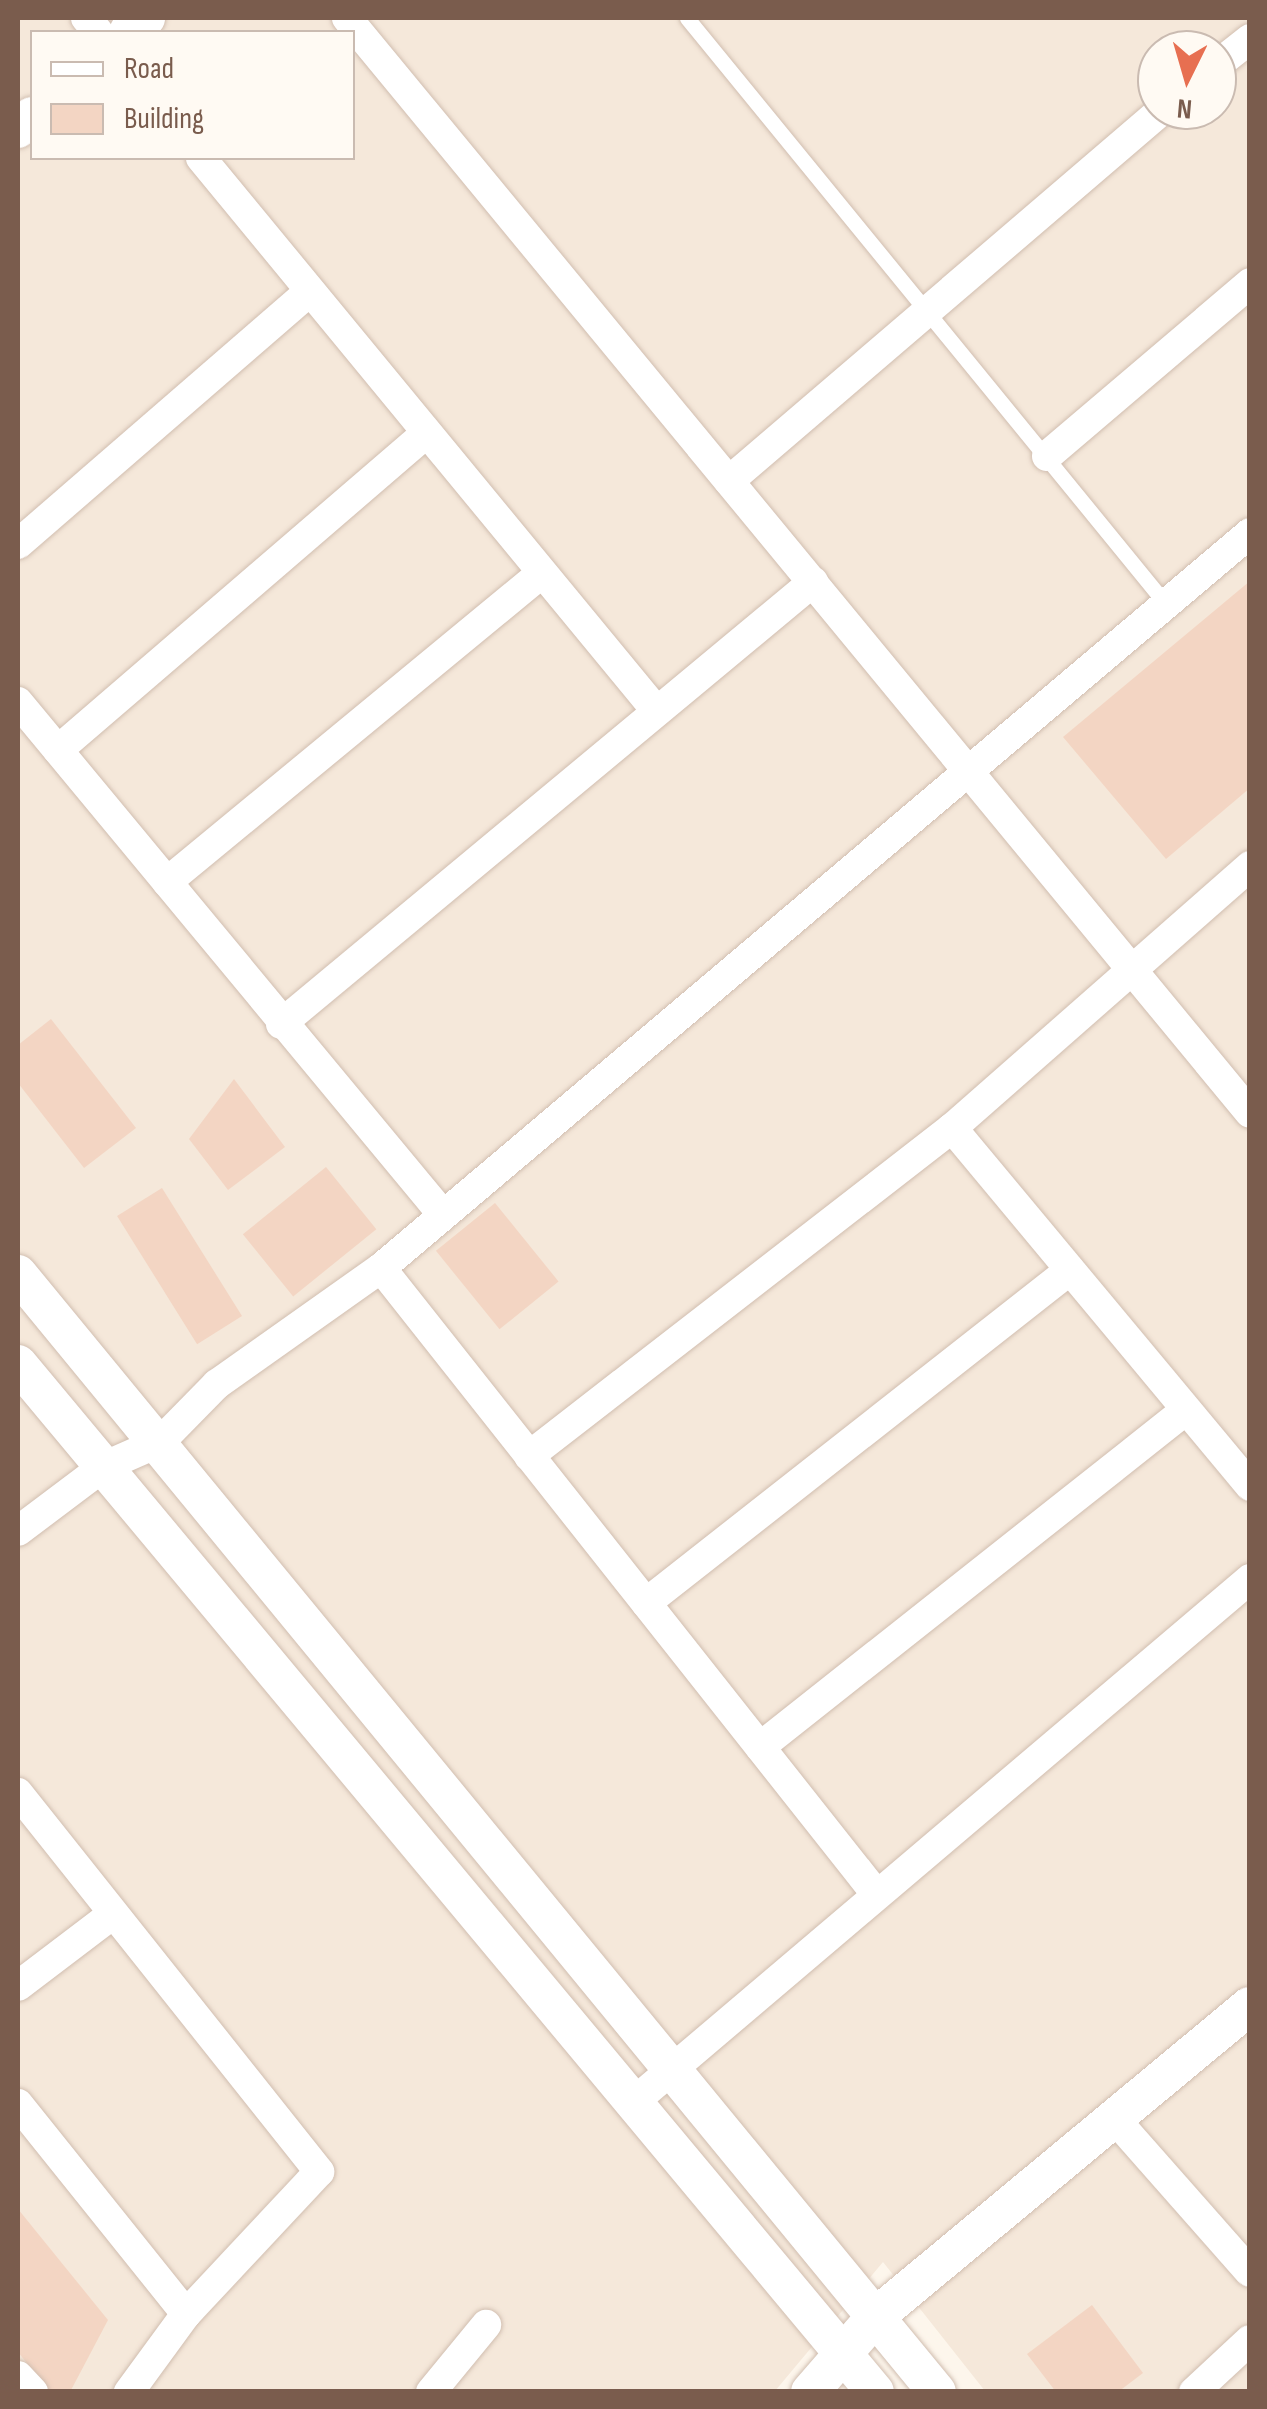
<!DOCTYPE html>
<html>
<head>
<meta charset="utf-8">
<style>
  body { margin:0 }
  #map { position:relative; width:1267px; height:2409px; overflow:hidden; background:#fdf6ec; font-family:"Sofia Sans Condensed",sans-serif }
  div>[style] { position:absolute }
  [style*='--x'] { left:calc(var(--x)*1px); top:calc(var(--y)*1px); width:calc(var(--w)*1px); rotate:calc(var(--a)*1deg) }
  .residential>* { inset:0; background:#f5e8da }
  .building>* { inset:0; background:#f3d5c3; transform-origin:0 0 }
  .roads { filter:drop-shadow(0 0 2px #d1beb0) drop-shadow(0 0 2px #d1beb0) }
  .service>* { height:15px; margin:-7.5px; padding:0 7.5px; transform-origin:7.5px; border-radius:7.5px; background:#fff }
  .minor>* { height:30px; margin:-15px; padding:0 15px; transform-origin:15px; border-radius:15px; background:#fff }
  .tertiary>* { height:38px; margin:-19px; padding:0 19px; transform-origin:19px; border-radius:19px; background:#fff }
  span { translate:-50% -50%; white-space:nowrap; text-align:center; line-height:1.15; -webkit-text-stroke:10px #fffaf3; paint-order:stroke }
  .frame { position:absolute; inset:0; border:20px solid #7a5c4d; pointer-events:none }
  .legend { position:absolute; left:30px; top:30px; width:325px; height:130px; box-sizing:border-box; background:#fffaf3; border:2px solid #cabbb1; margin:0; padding:12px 18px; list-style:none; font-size:30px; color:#7a5c4d }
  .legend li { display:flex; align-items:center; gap:20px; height:50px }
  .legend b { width:50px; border:2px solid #cabbb1 }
  .north { position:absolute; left:1137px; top:30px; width:100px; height:100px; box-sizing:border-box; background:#fffaf3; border:2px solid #cabbb1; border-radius:50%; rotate:185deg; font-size:28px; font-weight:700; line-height:40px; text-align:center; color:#7a5c4d }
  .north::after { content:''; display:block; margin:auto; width:35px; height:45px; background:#e76f51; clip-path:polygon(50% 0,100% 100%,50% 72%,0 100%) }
</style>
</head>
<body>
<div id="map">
  <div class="residential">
    <i style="clip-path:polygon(evenodd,18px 18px,1249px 18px,1249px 2391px,985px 2391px,883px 2262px,775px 2391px,18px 2391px,18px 18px,32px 32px,352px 32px,352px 158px,32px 158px,32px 32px,18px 18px,1157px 50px,1217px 50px,1217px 110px,1157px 110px,1157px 50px)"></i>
  </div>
  <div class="building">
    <i style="clip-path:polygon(1250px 581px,1250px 788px,1166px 859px,1063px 737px)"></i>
    <i style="clip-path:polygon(51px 1019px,136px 1128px,84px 1168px,18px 1083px,18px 1045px)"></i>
    <i style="clip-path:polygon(234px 1079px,285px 1147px,228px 1190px,189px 1139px)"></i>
    <i style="left:326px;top:1167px;width:80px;height:107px;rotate:51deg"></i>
    <i style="left:162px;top:1188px;width:151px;height:53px;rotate:58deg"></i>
    <i style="left:495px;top:1203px;width:101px;height:76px;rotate:51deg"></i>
    <i style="clip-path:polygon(18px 2209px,108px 2320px,70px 2392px,50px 2392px,18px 2352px)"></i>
    <i style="clip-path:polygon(1092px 2305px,1143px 2373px,1118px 2392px,1056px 2392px,1027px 2354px)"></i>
  </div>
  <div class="roads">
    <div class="service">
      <i style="--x:687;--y:18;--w:757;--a:50.74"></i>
    </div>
    <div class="minor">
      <i style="--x:86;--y:18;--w:18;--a:49"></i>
      <i style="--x:347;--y:18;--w:1419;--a:50.49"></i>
      <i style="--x:1217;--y:65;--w:42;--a:-38.2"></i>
      <i style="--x:201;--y:158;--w:713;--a:50.52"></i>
      <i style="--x:1047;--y:456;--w:267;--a:-40.4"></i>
      <i style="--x:729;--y:481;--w:570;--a:-40.59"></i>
      <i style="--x:18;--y:544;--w:386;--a:-40.9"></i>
      <i style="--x:18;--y:702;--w:660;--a:50.35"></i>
      <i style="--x:58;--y:750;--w:485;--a:-40.7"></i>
      <i style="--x:167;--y:882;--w:486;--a:-39.5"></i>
      <i style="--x:281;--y:1024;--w:692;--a:-39.72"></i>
      <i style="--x:952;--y:1128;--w:466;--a:50.2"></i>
      <i style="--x:381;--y:1268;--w:799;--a:51.65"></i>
      <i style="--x:529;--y:1456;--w:535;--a:-37.79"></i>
      <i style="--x:952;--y:1128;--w:397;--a:-41.3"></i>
      <i style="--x:18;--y:1531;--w:106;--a:-37"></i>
      <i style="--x:103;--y:1467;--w:62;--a:-23.7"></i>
      <i style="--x:160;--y:1442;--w:81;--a:-45.5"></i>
      <i style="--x:217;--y:1384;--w:201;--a:-35.3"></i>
      <i style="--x:381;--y:1268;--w:1138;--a:-40.22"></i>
      <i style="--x:646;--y:1603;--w:539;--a:-38.15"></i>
      <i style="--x:760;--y:1747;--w:543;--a:-38.35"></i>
      <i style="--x:18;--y:1793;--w:484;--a:51.5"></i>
      <i style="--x:319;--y:2172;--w:195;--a:133.1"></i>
      <i style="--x:186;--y:2314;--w:97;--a:126.2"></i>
      <i style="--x:18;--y:1986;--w:119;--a:-37.2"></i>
      <i style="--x:636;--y:2100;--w:805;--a:-40.32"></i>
      <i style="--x:18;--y:2104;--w:269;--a:51.3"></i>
      <i style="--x:1114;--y:2118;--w:205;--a:48.6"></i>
      <i style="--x:18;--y:2376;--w:22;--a:47"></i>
      <i style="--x:431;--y:2392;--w:87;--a:-50.6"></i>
      <i style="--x:1194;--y:2392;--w:76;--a:-42.9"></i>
    </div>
    <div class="tertiary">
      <i style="--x:128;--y:32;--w:23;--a:-38"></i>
      <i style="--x:18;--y:129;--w:19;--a:-43"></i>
      <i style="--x:18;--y:1274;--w:1447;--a:50.58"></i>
      <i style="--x:18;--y:1364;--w:1338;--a:50.18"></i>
      <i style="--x:810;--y:2392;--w:99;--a:-49.1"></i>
      <i style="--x:875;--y:2317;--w:487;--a:-39.7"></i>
    </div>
  </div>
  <div class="frame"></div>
  <ul class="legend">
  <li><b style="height:12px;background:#fff"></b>Road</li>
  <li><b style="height:28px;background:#f3d5c3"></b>Building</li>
  </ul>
  <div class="north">N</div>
</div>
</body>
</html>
